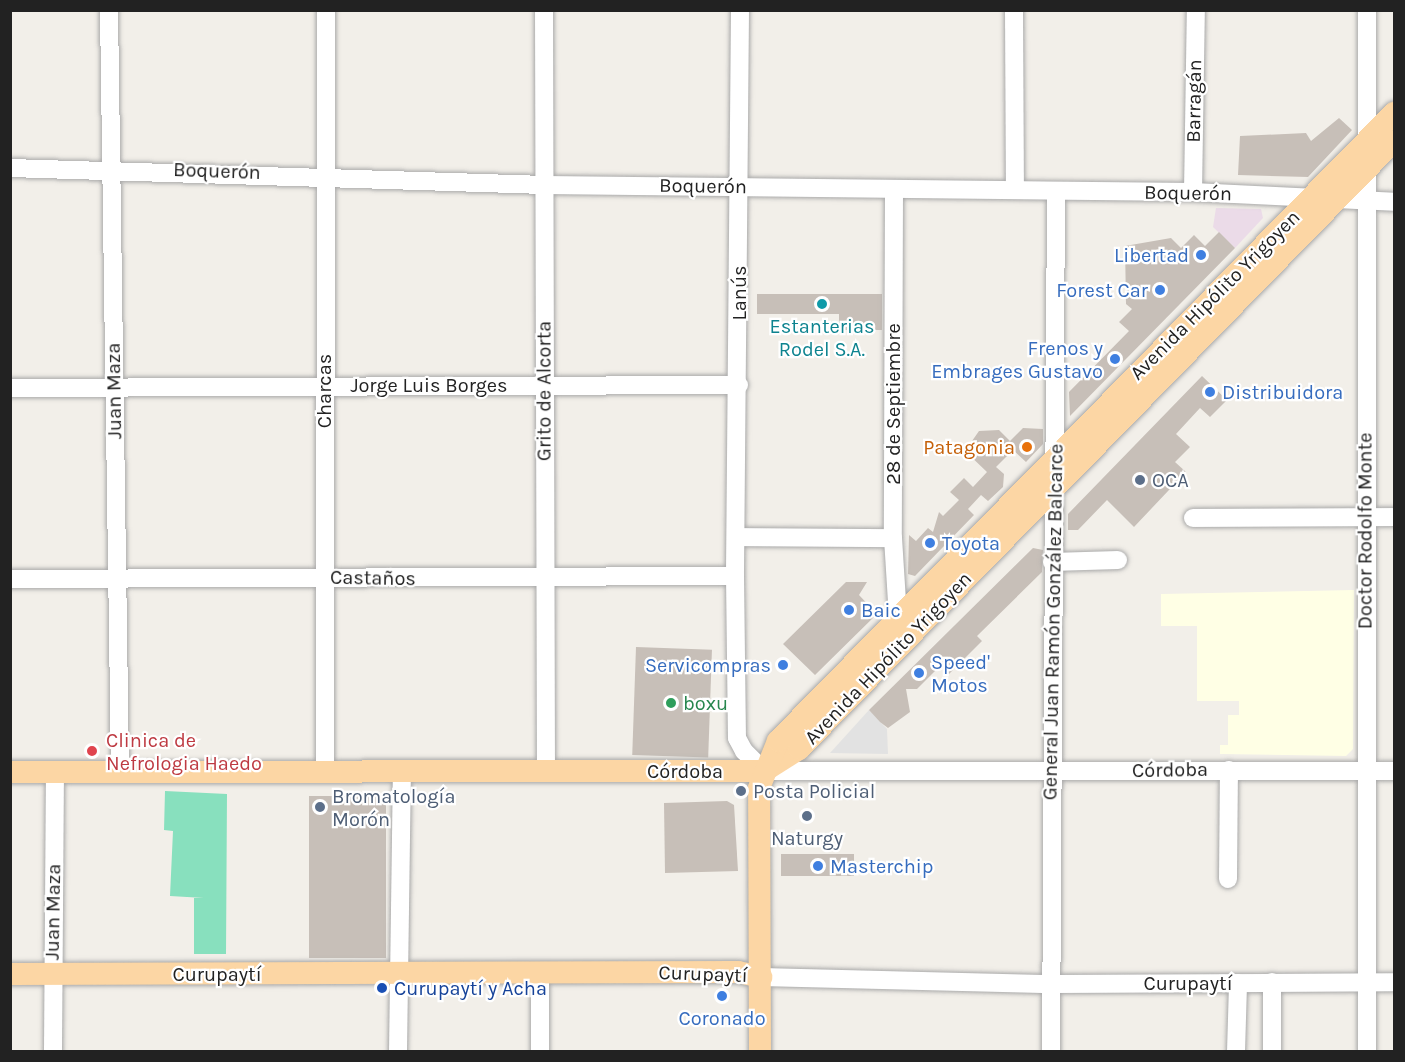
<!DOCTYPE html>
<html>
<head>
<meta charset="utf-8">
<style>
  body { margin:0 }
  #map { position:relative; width:1405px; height:1062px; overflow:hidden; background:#f2efe9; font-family:Karla,sans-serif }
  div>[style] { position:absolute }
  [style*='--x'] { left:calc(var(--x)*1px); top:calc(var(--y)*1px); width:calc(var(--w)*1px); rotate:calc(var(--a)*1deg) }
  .industrial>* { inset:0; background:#ebdbe8 }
  .education>* { inset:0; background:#ffffe5 }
  .pitch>* { inset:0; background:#88e0be }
  .parking>* { inset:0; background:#e2e2e2 }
  .building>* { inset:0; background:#c7bfb8; transform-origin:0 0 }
  .roads { filter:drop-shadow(0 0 2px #a9a9a9) drop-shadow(0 0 2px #a9a9a9) }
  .minor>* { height:18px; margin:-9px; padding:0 9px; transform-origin:9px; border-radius:9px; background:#fff }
  .major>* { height:22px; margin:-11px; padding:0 11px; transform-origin:11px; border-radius:11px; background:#fcd6a4 }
  .dots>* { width:16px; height:16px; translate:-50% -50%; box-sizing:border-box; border:3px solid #fff; border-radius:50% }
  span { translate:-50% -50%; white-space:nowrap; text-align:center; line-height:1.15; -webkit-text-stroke:4.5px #fff; paint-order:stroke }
  .street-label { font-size:20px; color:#222 }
  .shop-label { font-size:20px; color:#366cbe }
  .right { translate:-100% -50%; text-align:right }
  .left { translate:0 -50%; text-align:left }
  .culture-label { font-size:20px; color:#0d838f }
  .food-label { font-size:20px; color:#c56008 }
  .service-label { font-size:20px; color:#4e5e75 }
  .leisure-label { font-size:20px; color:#27864d }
  .health-label { font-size:20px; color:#be3a42 }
  .transit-label { font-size:20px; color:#164399 }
  .frame { position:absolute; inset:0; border:12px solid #222; pointer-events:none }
</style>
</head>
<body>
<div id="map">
  <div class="industrial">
    <i style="clip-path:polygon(1216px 208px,1261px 209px,1263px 218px,1235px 248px,1213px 227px)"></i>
  </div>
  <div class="education">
    <i style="clip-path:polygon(1354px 590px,1353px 749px,1346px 756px,1220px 754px,1220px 745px,1228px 745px,1228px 715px,1239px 715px,1239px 701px,1197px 701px,1197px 626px,1161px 626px,1161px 594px)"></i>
  </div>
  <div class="pitch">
    <i style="clip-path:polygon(165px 791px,227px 794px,226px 954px,194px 954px,194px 898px,204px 898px,170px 896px,173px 831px,164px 830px)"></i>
  </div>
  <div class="parking">
    <i style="clip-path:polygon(869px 710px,887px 729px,888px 754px,830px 753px)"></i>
  </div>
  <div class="building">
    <i style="clip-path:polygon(1339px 118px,1352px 130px,1308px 177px,1238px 175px,1240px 136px,1306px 133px,1311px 141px)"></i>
    <i style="clip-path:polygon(1219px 232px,1235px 248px,1070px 416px,1069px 392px,1129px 331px,1119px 322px,1132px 309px,1126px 304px,1125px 246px,1171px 238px,1181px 248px,1194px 235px,1205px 246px)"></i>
    <i style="clip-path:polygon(757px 294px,882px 294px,882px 330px,839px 330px,839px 314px,757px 314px)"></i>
    <i style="clip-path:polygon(1202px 376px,1227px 400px,1210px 417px,1200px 408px,1176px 434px,1190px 447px,1175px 462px,1186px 472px,1134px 527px,1107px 500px,1078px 530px,1068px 530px,1068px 514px)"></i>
    <i style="clip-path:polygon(1023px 428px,1043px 429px,1043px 444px,1026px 462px,1013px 450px,996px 467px,1004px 474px,1003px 487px,988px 501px,981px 495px,968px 509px,974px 515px,915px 576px,908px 574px,909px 535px,916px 541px,928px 528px,933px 532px,939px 512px,943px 516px,959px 500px,950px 492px,964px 478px,973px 487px,987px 472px,965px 451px,979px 431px,999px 430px,1010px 441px)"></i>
    <i style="clip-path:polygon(1033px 548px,1043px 550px,1042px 572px,977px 636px,982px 641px,949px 674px,940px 666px,917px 689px,906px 689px,910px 712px,888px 728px,880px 722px,869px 710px)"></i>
    <i style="clip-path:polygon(846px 582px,867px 582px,859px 595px,877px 614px,815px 675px,783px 644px)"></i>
    <i style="left:636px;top:647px;width:76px;height:108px;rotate:2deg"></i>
    <i style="left:309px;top:796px;width:77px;height:162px"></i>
    <i style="clip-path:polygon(727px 801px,734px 805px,738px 871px,665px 873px,664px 803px)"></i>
    <i style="left:854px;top:854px;width:22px;height:73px;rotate:90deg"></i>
  </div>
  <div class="roads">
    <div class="minor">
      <i style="--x:109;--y:10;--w:762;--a:89.17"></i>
      <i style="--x:544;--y:10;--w:761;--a:89.85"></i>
      <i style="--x:740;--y:10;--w:566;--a:90.51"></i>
      <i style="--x:735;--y:576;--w:162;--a:89.3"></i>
      <i style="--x:737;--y:738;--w:15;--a:62"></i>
      <i style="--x:744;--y:751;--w:28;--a:45"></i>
      <i style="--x:764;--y:771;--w:630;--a:0"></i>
      <i style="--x:1014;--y:10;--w:180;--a:89.7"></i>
      <i style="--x:10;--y:168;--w:534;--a:1.82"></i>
      <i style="--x:544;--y:185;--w:649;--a:0.62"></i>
      <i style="--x:1193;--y:192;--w:201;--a:2.8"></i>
      <i style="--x:894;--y:192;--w:346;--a:90.2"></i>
      <i style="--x:893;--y:538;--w:79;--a:86.4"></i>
      <i style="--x:1193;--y:192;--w:182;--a:-89.1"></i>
      <i style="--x:10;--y:388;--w:729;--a:-0.24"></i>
      <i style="--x:1193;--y:518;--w:201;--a:-0.3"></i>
      <i style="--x:736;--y:537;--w:157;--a:0.4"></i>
      <i style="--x:1052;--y:562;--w:66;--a:-1.7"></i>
      <i style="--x:10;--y:579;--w:725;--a:-0.24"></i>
      <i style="--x:325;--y:772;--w:762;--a:-89.92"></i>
      <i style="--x:1228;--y:879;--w:109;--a:-89.5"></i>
      <i style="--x:540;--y:974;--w:78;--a:90"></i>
      <i style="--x:761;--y:977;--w:292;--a:1.4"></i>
      <i style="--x:1053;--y:984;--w:341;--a:-0.3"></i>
      <i style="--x:53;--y:1052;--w:280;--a:-89.6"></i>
      <i style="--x:398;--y:1052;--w:281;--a:-89.2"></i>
      <i style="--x:1051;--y:1052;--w:860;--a:-89.67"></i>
      <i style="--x:1236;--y:1052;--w:69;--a:-88.3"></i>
      <i style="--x:1272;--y:1052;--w:70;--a:-90"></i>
      <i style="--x:1367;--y:1052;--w:1042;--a:-90"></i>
    </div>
    <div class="major">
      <i style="--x:764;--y:771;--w:41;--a:-32.2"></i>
      <i style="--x:799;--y:749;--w:851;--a:-45.62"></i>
      <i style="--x:10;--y:772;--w:754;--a:-0.08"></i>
      <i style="--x:10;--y:974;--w:728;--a:-0.16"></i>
      <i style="--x:738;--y:972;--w:24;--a:12"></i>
      <i style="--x:760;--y:1052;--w:264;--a:-90.2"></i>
      <i style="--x:759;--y:788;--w:51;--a:-68"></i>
      <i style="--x:778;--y:741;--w:880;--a:-45.55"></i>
    </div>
  </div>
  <div class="dots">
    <i style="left:1201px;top:255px;background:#3f7fe0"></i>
    <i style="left:1160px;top:290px;background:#3f7fe0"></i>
    <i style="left:822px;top:304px;background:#0f9aa8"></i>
    <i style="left:1115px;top:359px;background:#3f7fe0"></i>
    <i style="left:1210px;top:392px;background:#3f7fe0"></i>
    <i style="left:1027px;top:447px;background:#e8710a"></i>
    <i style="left:1140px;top:480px;background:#5c6f8a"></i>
    <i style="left:930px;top:543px;background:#3f7fe0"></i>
    <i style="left:849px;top:610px;background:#3f7fe0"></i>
    <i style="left:783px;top:665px;background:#3f7fe0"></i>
    <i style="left:919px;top:673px;background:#3f7fe0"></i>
    <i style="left:671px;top:703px;background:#2e9e5b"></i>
    <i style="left:92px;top:751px;background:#e0444e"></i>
    <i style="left:741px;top:791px;background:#5c6f8a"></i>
    <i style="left:320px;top:807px;background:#5c6f8a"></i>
    <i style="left:807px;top:816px;background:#5c6f8a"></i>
    <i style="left:818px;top:866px;background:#3f7fe0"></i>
    <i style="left:382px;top:988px;background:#1a4fb4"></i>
    <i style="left:722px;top:996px;background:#3f7fe0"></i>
  </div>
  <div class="street-label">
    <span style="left:1194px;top:101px;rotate:-89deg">Barragán</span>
    <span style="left:217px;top:171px;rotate:2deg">Boquerón</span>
    <span style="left:703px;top:186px;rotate:1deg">Boquerón</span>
    <span style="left:1188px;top:193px;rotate:1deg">Boquerón</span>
    <span style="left:739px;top:293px;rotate:-90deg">Lanús</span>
    <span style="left:1215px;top:295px;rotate:-45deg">Avenida Hipólito Yrigoyen</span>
    <span style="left:429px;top:385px">Jorge Luis Borges</span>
    <span style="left:114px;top:391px;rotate:-91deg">Juan Maza</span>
    <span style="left:324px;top:391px;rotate:-90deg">Charcas</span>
    <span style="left:544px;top:391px;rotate:-90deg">Grito de Alcorta</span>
    <span style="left:893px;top:404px;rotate:-90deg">28 de Septiembre</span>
    <span style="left:1365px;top:531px;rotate:-90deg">Doctor Rodolfo Monte</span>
    <span style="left:373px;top:578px;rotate:1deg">Castaños</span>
    <span style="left:1053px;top:622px;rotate:-89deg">General Juan Ramón González Balcarce</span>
    <span style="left:888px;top:658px;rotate:-46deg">Avenida Hipólito Yrigoyen</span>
    <span style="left:1170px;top:770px;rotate:-1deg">Córdoba</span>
    <span style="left:685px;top:771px">Córdoba</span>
    <span style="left:53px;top:912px;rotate:-89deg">Juan Maza</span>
    <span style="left:217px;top:974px">Curupaytí</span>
    <span style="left:703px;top:974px;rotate:2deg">Curupaytí</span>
    <span style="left:1188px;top:983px">Curupaytí</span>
  </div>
  <div class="shop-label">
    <span class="right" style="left:1189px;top:255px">Libertad</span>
    <span class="right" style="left:1148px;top:290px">Forest Car</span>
    <span class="right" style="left:1103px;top:360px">Frenos y<br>Embrages Gustavo</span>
    <span class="left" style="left:1222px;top:392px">Distribuidora</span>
    <span class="left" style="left:942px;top:543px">Toyota</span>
    <span class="left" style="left:861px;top:610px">Baic</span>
    <span class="left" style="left:931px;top:674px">Speed'<br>Motos</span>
    <span class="right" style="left:771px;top:665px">Servicompras</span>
    <span class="left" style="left:830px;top:866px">Masterchip</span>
    <span style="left:722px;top:1018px">Coronado</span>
  </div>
  <div class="culture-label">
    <span style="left:822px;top:338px">Estanterias<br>Rodel S.A.</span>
  </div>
  <div class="food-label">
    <span class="right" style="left:1015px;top:447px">Patagonia</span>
  </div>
  <div class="service-label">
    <span class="left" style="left:1152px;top:480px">OCA</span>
    <span class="left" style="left:753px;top:791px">Posta Policial</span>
    <span class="left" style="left:332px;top:808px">Bromatología<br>Morón</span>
    <span style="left:807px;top:838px">Naturgy</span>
  </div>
  <div class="leisure-label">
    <span class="left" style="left:683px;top:703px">boxu</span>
  </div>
  <div class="health-label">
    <span class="left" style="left:106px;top:752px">Clinica de<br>Nefrologia Haedo</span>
  </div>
  <div class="transit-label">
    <span class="left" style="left:394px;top:988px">Curupaytí y Acha</span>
  </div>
  <div class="frame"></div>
</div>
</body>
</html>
